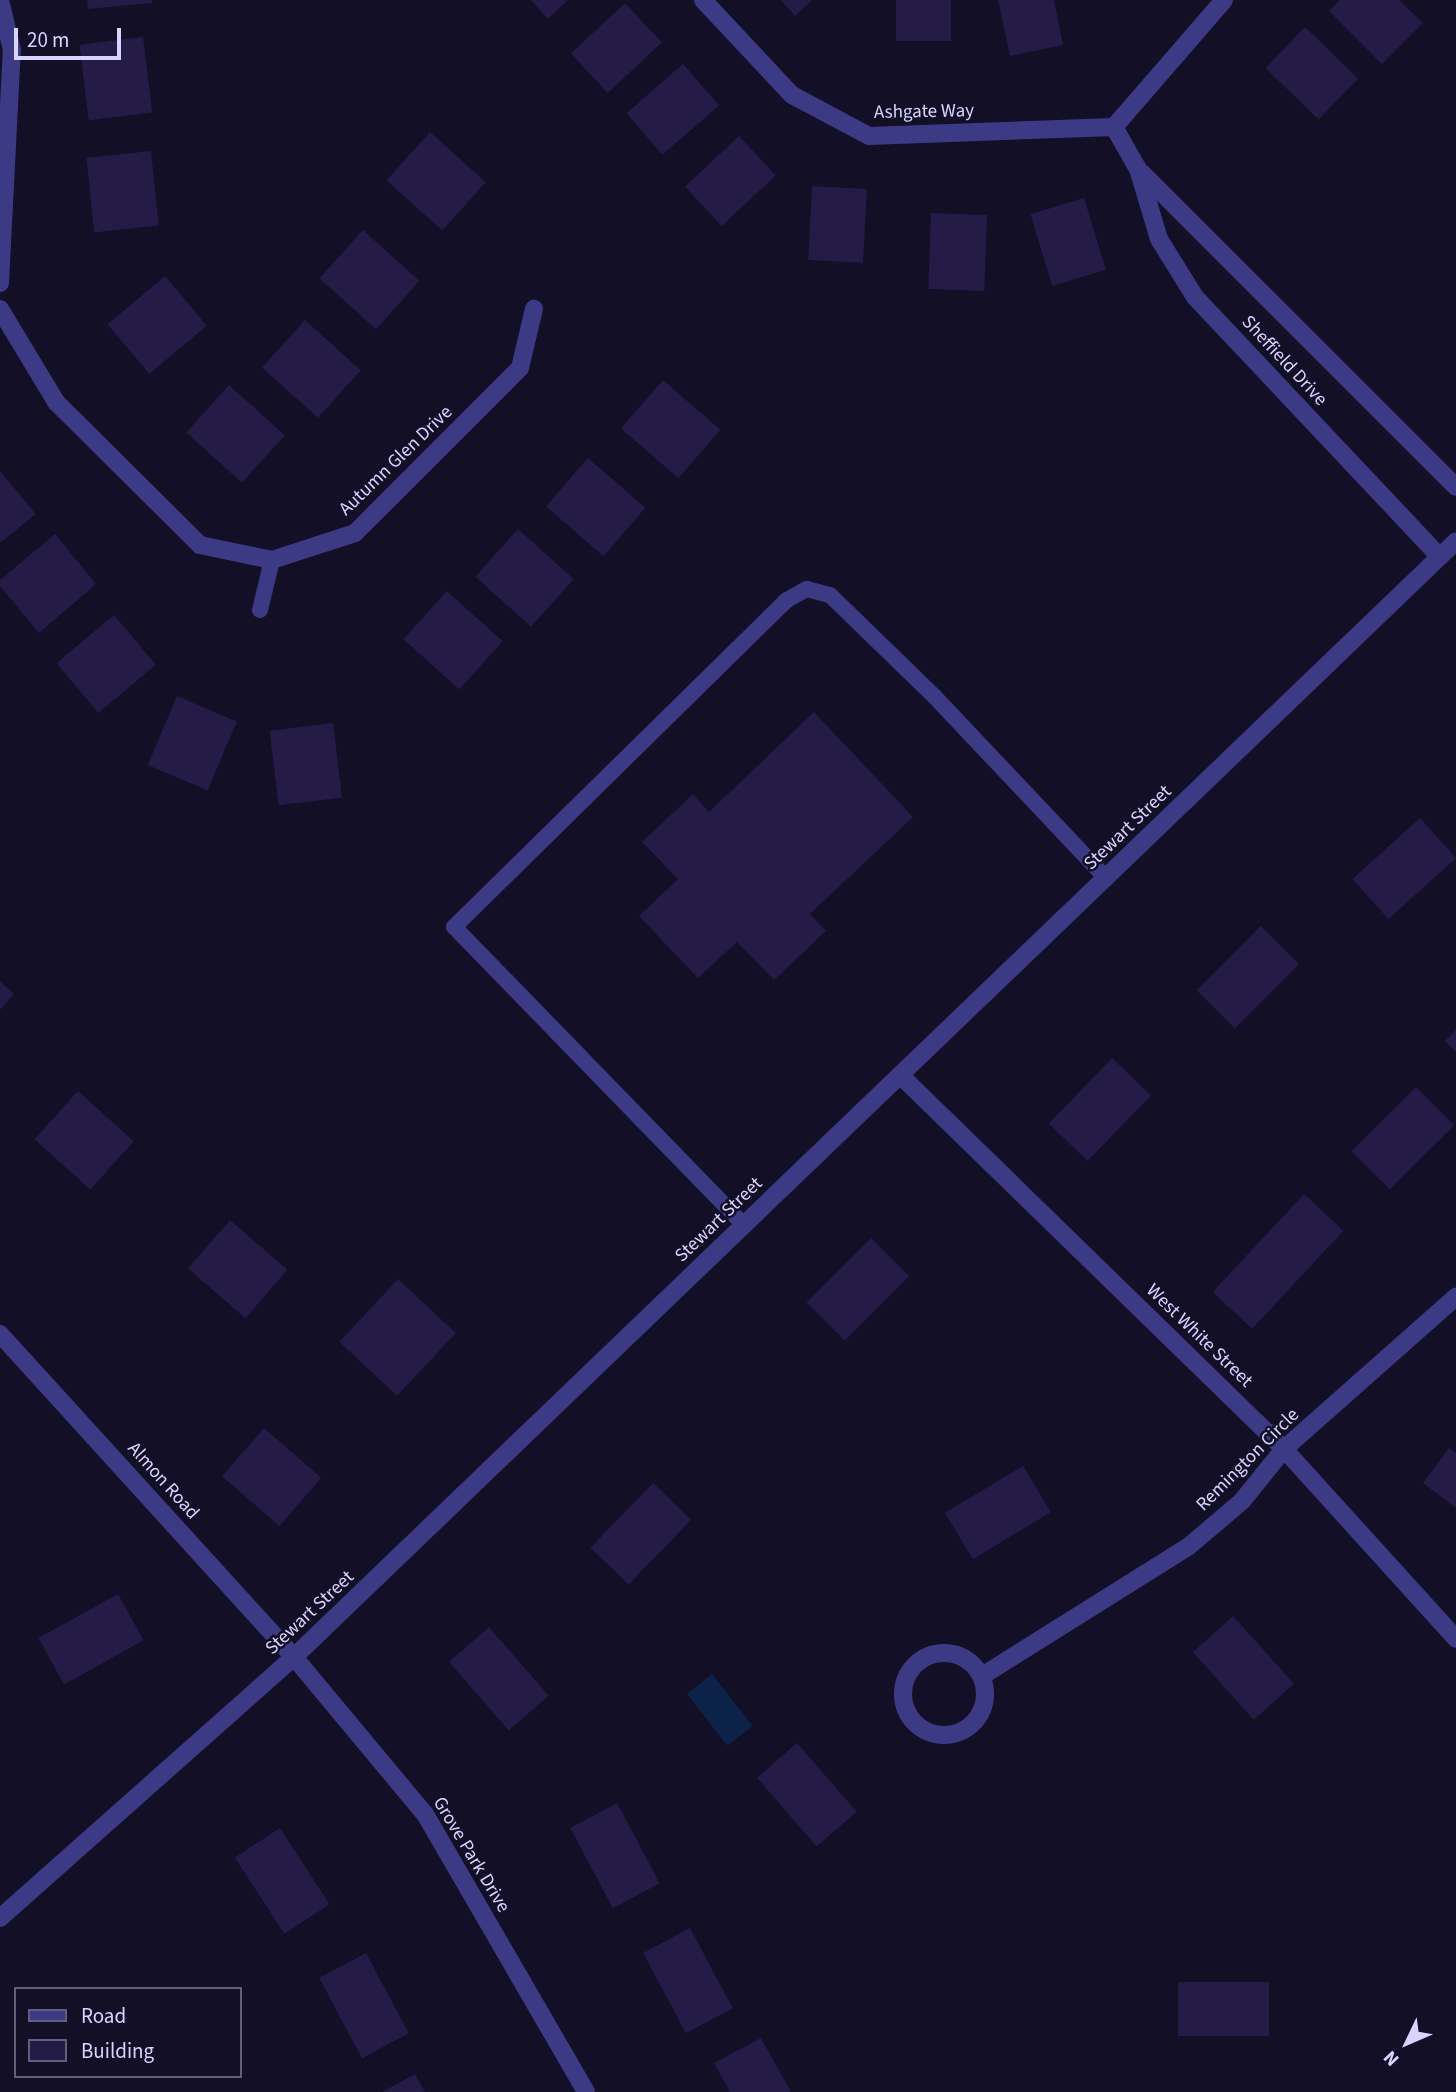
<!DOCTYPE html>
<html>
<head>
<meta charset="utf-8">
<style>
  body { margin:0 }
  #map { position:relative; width:1456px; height:2092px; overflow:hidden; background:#130f26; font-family:"Source Sans 3",sans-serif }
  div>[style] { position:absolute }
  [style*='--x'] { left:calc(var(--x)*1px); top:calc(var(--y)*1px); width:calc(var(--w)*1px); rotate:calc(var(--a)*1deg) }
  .water>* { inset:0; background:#0c2248; transform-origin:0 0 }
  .building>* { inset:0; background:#241b47; transform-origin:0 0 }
  .service>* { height:16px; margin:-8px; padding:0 8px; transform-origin:8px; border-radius:8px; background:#3d3a85 }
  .minor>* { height:18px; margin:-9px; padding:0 9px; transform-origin:9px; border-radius:9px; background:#3d3a85 }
  .minor>.ring { margin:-9px; padding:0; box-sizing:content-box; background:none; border:18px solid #3d3a85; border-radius:50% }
  .tertiary>* { height:18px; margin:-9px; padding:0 9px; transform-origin:9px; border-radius:9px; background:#3d3a85 }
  span { translate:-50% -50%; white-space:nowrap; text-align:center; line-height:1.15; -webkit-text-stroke:5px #130f26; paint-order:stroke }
  .street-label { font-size:19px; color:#d9d4ff }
  .legend { position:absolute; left:14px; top:1987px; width:228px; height:91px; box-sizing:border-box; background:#130f26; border:2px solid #625e7d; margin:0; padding:9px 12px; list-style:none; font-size:21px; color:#d9d4ff }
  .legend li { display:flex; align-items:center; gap:14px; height:35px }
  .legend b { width:35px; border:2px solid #625e7d }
  .north { position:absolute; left:1372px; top:2008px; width:70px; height:70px; -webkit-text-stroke:5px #130f26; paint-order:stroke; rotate:226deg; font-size:19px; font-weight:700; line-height:28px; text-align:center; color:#d9d4ff }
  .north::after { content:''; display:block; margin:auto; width:24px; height:32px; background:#d9d4ff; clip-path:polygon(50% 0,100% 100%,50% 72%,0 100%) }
  .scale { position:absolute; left:14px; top:28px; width:107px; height:32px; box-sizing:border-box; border:4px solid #d9d4ff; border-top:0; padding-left:9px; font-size:21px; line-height:24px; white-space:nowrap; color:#d9d4ff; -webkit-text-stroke:5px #130f26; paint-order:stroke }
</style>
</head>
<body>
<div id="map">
  <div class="water">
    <i style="left:712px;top:1674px;width:66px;height:32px;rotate:52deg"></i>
  </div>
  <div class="building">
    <i style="clip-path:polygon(87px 0,152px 0,152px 3px,88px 9px)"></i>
    <i style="clip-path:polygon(531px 0,568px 0,548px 19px)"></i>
    <i style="clip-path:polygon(781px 0,812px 0,795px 16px)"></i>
    <i style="left:896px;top:0;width:55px;height:41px"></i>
    <i style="clip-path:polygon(998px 0,1054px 0,1063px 45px,1010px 56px)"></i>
    <i style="clip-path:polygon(1340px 0,1399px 0,1423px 23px,1382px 64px,1329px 11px)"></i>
    <i style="left:625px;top:3px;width:54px;height:74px;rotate:47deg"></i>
    <i style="left:1305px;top:27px;width:74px;height:57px;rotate:44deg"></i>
    <i style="left:143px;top:37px;width:76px;height:64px;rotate:83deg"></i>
    <i style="left:683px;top:64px;width:55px;height:75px;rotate:49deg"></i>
    <i style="left:430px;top:132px;width:75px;height:65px;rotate:42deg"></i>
    <i style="left:739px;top:136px;width:54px;height:74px;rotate:47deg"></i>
    <i style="left:151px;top:151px;width:75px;height:65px;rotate:84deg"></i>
    <i style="left:812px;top:186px;width:55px;height:74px;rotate:3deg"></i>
    <i style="left:1084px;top:198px;width:75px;height:56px;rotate:73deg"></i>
    <i style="left:987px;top:215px;width:76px;height:56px;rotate:92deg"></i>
    <i style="left:363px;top:230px;width:76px;height:65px;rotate:42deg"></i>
    <i style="left:165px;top:276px;width:65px;height:75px;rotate:50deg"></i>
    <i style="left:305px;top:320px;width:75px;height:64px;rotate:42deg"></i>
    <i style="left:663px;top:380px;width:76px;height:64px;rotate:41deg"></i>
    <i style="left:229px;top:385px;width:75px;height:64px;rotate:42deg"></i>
    <i style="left:588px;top:458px;width:76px;height:64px;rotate:41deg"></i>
    <i style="clip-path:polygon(0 471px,36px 514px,0 543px)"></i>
    <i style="left:518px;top:529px;width:75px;height:64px;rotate:42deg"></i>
    <i style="clip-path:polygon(55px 534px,96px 584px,39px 633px,0 586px,0 580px)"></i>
    <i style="left:447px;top:591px;width:75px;height:65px;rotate:42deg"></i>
    <i style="left:114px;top:615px;width:65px;height:75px;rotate:50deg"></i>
    <i style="left:177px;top:696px;width:65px;height:75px;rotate:23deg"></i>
    <i style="clip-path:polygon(814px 712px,913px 817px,810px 914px,826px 931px,774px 980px,737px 942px,698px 978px,639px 916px,678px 879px,642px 842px,693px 794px,709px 812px)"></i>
    <i style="left:333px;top:723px;width:75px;height:64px;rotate:83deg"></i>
    <i style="left:1420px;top:818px;width:54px;height:91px;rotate:48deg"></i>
    <i style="left:1261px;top:926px;width:54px;height:91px;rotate:45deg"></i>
    <i style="clip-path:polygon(0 981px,14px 994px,0 1010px)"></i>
    <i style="clip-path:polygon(1456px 1030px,1456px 1052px,1445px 1041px)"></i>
    <i style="left:1112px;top:1058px;width:54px;height:91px;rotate:44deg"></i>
    <i style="left:1416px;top:1087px;width:54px;height:91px;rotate:45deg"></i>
    <i style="left:78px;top:1091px;width:75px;height:65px;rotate:42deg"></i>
    <i style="left:1304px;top:1194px;width:54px;height:134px;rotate:43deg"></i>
    <i style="left:230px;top:1220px;width:76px;height:64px;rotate:41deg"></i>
    <i style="left:871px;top:1238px;width:54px;height:91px;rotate:45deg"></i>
    <i style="left:398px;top:1279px;width:79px;height:86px;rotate:43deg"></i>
    <i style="left:264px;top:1428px;width:76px;height:64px;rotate:41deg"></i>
    <i style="clip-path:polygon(1449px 1448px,1456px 1453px,1456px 1508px,1423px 1483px)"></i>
    <i style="left:1023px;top:1466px;width:54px;height:91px;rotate:59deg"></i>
    <i style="left:653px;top:1483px;width:53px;height:90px;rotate:44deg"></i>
    <i style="left:118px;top:1594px;width:53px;height:91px;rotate:61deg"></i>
    <i style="left:1233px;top:1616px;width:91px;height:54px;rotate:48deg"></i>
    <i style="left:489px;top:1627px;width:91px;height:53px;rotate:49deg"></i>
    <i style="left:797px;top:1743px;width:91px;height:53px;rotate:49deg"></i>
    <i style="left:617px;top:1803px;width:91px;height:53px;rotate:62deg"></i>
    <i style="left:280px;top:1828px;width:91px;height:54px;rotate:57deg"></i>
    <i style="left:690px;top:1928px;width:91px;height:53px;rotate:62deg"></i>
    <i style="left:366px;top:1953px;width:91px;height:53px;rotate:62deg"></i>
    <i style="left:1178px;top:1982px;width:91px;height:54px"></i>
    <i style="clip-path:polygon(761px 2038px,791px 2092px,730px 2092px,714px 2063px)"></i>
    <i style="clip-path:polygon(415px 2074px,425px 2092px,382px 2092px)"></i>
  </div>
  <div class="service">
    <i style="--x:260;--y:610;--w:51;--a:-76.5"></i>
    <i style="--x:744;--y:1225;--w:416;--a:-134.2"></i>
    <i style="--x:454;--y:927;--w:467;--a:-44.5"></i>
    <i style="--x:787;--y:600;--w:23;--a:-29"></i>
    <i style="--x:807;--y:589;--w:24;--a:15"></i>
    <i style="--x:830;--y:595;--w:145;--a:44.2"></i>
    <i style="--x:934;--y:696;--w:250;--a:46.6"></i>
  </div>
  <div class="minor">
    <i style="--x:703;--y:0;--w:130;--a:46.9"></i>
    <i style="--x:792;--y:95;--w:87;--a:28"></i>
    <i style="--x:869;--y:136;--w:245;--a:-2.1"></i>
    <i style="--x:1224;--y:0;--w:168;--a:130.9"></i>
    <i style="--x:1114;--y:127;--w:48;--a:60.3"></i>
    <i style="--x:1138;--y:169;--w:73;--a:73.3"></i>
    <i style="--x:1159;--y:239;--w:68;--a:58.2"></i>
    <i style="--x:1195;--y:297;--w:357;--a:46.7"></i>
    <i style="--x:1141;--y:172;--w:445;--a:45"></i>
    <i style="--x:0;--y:283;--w:233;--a:-87.1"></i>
    <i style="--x:12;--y:50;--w:51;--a:-103.5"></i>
    <i style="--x:0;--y:309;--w:109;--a:58.9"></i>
    <i style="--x:56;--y:402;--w:203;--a:44.8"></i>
    <i style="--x:200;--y:545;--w:74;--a:11.8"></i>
    <i style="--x:272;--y:560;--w:87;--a:-18"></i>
    <i style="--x:355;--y:533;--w:233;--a:-45"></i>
    <i style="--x:520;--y:368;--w:61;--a:-76.7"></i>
    <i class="ring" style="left:903px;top:1653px;width:64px;height:64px"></i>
    <i style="--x:294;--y:1657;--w:204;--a:50.2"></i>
    <i style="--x:425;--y:1814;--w:321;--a:59.9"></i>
    <i style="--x:982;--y:1676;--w:243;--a:-32.1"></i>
    <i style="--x:1188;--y:1547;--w:71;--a:-40.4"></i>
    <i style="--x:1242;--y:1501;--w:67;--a:-51.1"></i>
    <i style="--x:1284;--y:1449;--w:230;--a:-41.5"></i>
  </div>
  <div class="tertiary">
    <i style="--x:900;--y:1075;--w:536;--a:44.24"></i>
    <i style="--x:1284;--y:1449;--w:256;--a:47.8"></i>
    <i style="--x:0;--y:1334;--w:437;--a:47.7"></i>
    <i style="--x:0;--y:1918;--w:393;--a:-41.6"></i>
    <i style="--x:294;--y:1657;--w:1611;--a:-43.84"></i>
  </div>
  <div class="street-label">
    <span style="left:924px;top:112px;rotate:-1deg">Ashgate Way</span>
    <span style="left:1284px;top:361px;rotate:47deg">Sheffield Drive</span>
    <span style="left:396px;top:461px;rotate:-44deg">Autumn Glen Drive</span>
    <span style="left:1128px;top:828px;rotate:-44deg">Stewart Street</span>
    <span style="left:719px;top:1220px;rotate:-44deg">Stewart Street</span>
    <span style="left:1199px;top:1336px;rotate:44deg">West White Street</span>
    <span style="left:1248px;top:1460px;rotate:-45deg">Remington Circle</span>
    <span style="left:163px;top:1481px;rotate:48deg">Almon Road</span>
    <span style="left:310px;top:1613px;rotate:-43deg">Stewart Street</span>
    <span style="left:471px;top:1855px;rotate:59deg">Grove Park Drive</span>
  </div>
  <ul class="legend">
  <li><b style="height:9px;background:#3d3a85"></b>Road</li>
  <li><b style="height:19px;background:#241b47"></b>Building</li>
  </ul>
  <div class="north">N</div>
  <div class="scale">20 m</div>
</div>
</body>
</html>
